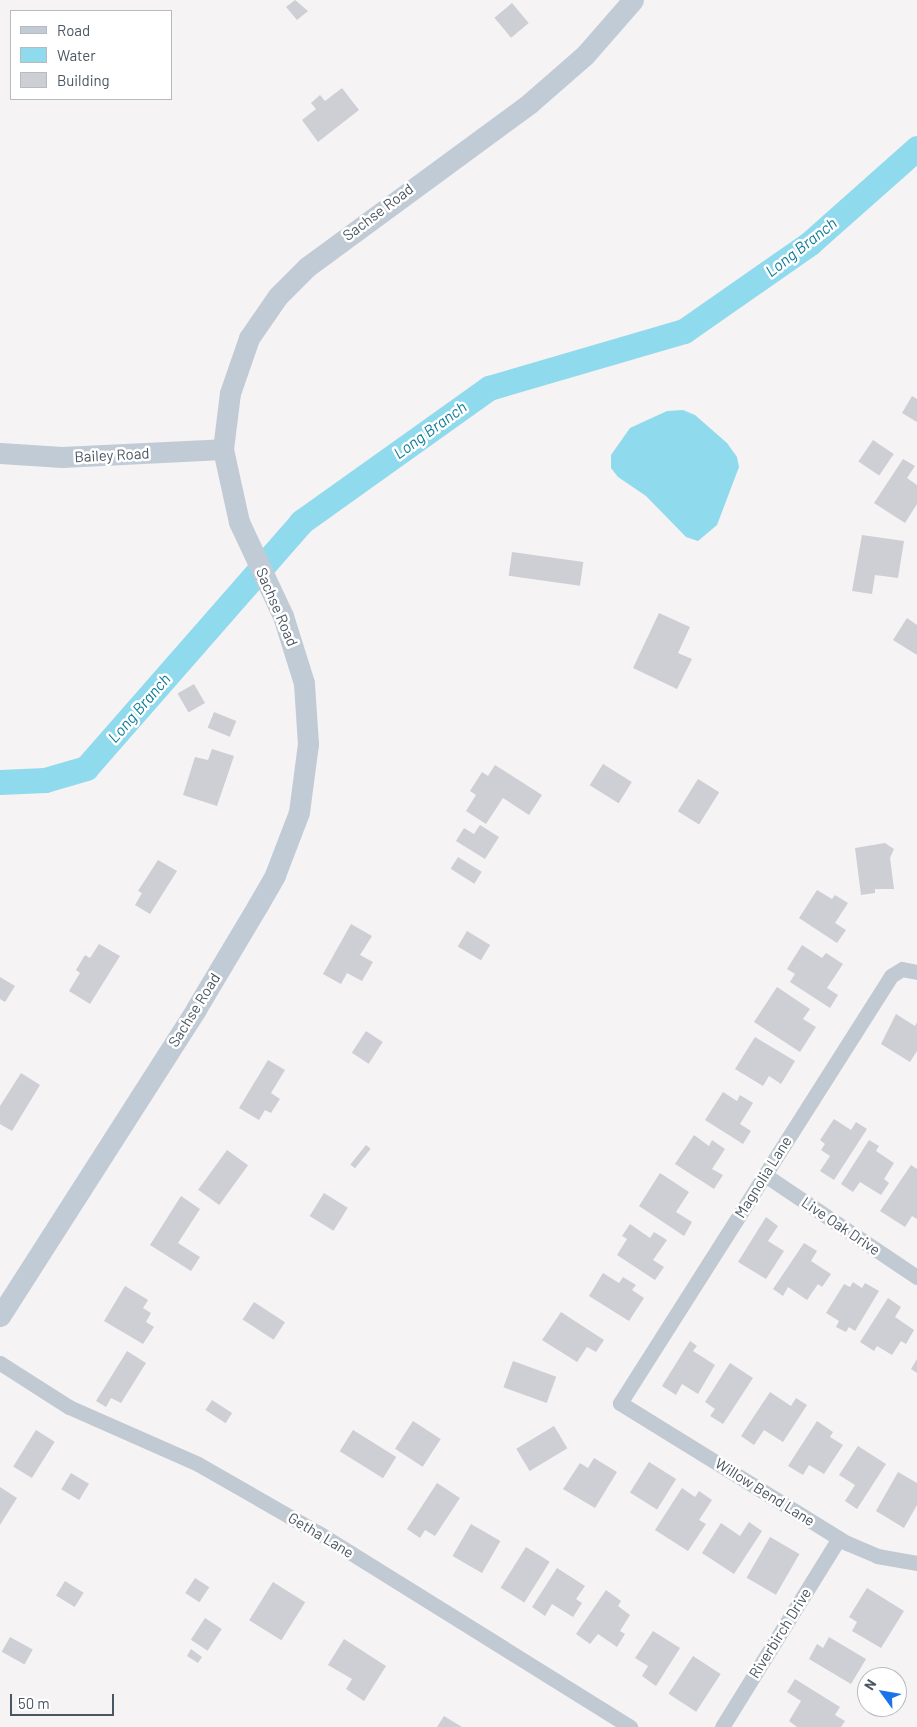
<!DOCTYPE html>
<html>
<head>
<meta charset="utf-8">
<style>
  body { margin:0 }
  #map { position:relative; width:917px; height:1727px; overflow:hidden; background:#f5f3f3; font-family:Barlow,sans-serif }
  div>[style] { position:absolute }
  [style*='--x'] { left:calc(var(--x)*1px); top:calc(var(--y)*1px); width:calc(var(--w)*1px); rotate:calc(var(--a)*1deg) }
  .water>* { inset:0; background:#90daee }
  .river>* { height:25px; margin:-12.5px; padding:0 12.5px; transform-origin:12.5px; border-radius:12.5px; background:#90daee }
  .building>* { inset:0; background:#cdcfd5; transform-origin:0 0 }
  .street>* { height:15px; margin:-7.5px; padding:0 7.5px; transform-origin:7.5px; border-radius:7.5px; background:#c1cad2 }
  .secondary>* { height:21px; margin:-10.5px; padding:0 10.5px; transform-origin:10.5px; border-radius:10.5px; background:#c1cbd6 }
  span { translate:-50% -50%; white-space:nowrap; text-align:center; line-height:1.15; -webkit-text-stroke:5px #fff; paint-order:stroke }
  .street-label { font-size:15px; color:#4a5661 }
  .water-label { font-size:16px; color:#0c7c9b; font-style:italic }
  .legend { position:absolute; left:10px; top:10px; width:162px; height:90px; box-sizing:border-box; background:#fff; border:1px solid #b7bbc0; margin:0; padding:6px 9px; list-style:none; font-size:15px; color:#4a5661 }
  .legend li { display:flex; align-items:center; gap:10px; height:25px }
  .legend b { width:25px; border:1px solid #b7bbc0 }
  .north { position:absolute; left:857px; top:1667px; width:50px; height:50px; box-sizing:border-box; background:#fff; border:1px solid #b7bbc0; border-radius:50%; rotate:302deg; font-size:14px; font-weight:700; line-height:20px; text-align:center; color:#4a5661 }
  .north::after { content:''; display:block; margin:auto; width:18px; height:22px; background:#1a73e8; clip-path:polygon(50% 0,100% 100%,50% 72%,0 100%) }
  .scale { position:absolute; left:10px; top:1694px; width:104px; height:22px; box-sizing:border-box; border:2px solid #4a5661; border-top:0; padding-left:6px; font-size:15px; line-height:18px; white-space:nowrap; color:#4a5661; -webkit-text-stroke:4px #fff; paint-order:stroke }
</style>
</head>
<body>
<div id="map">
  <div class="water">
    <i style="clip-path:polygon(683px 410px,695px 415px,727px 443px,737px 457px,739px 467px,717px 525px,698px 541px,686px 537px,646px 496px,618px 477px,611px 468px,611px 455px,630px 428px,667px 411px)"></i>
  </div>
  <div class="river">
    <i style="--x:0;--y:782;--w:45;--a:-2.5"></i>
    <i style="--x:45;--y:780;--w:43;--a:-16.3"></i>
    <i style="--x:86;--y:768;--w:327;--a:-48.8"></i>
    <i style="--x:301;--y:522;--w:231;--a:-35.5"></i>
    <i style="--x:489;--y:388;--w:203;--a:-16.3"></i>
    <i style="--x:684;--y:331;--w:154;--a:-34.9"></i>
    <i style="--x:810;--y:243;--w:143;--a:-41.6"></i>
  </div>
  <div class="building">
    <i style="clip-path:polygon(295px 0,308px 11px,297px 20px,286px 7px)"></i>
    <i style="left:512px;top:3px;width:26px;height:23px;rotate:50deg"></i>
    <i style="clip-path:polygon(342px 88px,359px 110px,318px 142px,302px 120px,316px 109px,311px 103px,320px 95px,325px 101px)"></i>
    <i style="clip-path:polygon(912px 396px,917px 399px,917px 422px,902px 413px)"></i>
    <i style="left:873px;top:440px;width:25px;height:26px;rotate:34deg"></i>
    <i style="clip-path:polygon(903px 459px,915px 466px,907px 478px,917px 485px,917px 504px,905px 523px,874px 503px)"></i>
    <i style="clip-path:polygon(862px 535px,904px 541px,898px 578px,875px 575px,872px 594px,852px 591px)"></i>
    <i style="left:512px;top:552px;width:72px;height:24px;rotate:8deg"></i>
    <i style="clip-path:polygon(659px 613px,690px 627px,678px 653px,692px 659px,677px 689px,633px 668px)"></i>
    <i style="clip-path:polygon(907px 618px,917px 625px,917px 655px,893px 640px)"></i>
    <i style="left:194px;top:684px;width:22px;height:19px;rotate:60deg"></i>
    <i style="left:214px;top:712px;width:24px;height:17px;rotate:22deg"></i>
    <i style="clip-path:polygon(212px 749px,234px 756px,217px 806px,183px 795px,195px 757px,208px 760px)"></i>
    <i style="left:603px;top:764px;width:34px;height:25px;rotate:32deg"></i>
    <i style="clip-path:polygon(495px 765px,542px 795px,529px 815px,503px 798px,486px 824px,466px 811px,476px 795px,470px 791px,482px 772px,488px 776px)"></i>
    <i style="left:698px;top:779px;width:25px;height:38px;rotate:32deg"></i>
    <i style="clip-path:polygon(480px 825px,499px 837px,485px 859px,456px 841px,464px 828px,474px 834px)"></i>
    <i style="clip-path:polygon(885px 843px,894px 849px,890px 858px,894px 889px,875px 889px,875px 893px,861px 895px,855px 848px)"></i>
    <i style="left:458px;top:857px;width:28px;height:14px;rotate:32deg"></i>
    <i style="clip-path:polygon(158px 860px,177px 871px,150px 914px,135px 905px,142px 893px,138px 891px)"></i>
    <i style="clip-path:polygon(817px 890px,832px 899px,835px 895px,848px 903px,835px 923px,846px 930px,837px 943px,799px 918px)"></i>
    <i style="clip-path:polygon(351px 924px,372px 936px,360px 955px,373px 962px,362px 981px,347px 973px,341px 984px,323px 974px)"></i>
    <i style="left:467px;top:931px;width:27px;height:18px;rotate:31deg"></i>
    <i style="clip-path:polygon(99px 944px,120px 956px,90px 1004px,69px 991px,80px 973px,76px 970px,85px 955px,90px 958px)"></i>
    <i style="clip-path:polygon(802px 945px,822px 958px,826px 953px,843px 964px,827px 988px,838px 995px,830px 1008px,790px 982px,795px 974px,787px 969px)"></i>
    <i style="clip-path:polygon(0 977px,15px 986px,5px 1002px,0 999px)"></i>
    <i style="clip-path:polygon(777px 987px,810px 1009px,803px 1019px,816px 1027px,800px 1052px,754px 1022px)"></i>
    <i style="clip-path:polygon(896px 1014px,915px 1026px,917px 1022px,917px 1051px,910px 1062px,881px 1044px)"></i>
    <i style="left:366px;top:1031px;width:20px;height:26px;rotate:33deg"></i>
    <i style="clip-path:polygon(755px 1037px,795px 1061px,781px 1084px,769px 1076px,763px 1086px,735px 1069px)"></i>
    <i style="clip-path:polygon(268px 1060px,285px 1070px,271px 1093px,280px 1099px,271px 1113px,265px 1110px,259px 1120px,239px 1108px)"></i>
    <i style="clip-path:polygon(21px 1073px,40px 1085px,12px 1131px,0 1124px,0 1106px)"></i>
    <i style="clip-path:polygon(723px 1092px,737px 1101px,740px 1095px,753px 1103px,740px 1124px,751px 1131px,743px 1144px,705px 1120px)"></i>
    <i style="clip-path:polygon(834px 1119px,851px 1130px,856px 1122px,867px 1129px,834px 1180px,820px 1171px,830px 1156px,821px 1150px,825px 1144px,820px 1140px)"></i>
    <i style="clip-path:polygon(694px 1135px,709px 1146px,712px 1140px,725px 1149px,712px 1169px,723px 1175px,714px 1189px,675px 1164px)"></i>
    <i style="clip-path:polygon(869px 1140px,879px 1146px,876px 1151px,894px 1163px,884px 1179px,889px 1183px,881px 1195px,860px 1182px,853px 1192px,841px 1184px)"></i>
    <i style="left:366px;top:1145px;width:6px;height:25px;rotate:39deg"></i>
    <i style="left:227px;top:1150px;width:26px;height:49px;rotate:36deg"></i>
    <i style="clip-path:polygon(911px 1165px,917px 1169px,917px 1219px,912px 1216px,905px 1227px,880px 1211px)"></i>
    <i style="clip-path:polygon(660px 1173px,689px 1192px,676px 1212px,692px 1222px,684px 1236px,639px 1206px)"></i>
    <i style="left:324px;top:1193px;width:28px;height:27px;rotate:32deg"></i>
    <i style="clip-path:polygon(181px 1196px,200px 1209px,178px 1243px,200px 1257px,191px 1271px,150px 1245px)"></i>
    <i style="clip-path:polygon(766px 1217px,778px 1226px,768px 1241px,784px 1251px,766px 1279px,738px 1262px)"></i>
    <i style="clip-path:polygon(630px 1224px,650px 1238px,654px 1232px,667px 1240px,653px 1260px,664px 1267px,655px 1280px,617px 1255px,627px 1239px,622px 1236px)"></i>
    <i style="clip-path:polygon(804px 1243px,817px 1251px,811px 1261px,831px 1274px,822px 1287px,818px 1284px,807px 1300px,788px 1287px,783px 1296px,773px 1289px)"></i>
    <i style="clip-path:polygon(603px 1273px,619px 1283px,623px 1277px,636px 1285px,632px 1290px,644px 1298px,629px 1321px,589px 1296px)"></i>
    <i style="clip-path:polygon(853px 1282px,862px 1288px,865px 1283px,879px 1291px,855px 1331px,849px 1327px,846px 1332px,836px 1327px,839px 1321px,826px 1313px,844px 1284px,850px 1287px)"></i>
    <i style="clip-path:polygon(125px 1286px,148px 1300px,143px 1308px,151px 1313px,146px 1322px,154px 1327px,143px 1344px,104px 1321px)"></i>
    <i style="clip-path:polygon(888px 1298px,901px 1307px,895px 1317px,914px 1330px,906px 1344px,901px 1341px,892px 1355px,877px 1346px,874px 1351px,860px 1342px)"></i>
    <i style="left:254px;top:1302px;width:37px;height:21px;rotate:33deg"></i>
    <i style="clip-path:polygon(561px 1312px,604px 1340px,596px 1352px,587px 1347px,577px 1362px,542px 1340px)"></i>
    <i style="clip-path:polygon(690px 1341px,697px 1346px,693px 1351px,715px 1365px,698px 1394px,682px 1384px,676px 1395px,662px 1386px)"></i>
    <i style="clip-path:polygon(127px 1351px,146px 1363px,121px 1403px,111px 1398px,106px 1407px,96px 1401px)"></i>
    <i style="clip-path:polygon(917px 1359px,917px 1373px,911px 1369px)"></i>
    <i style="left:513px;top:1361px;width:46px;height:28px;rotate:20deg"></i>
    <i style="clip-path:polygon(730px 1363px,753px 1378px,723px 1424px,710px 1416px,715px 1409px,705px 1402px)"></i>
    <i style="clip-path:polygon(770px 1392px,791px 1406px,796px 1398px,807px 1405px,783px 1442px,764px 1430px,754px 1445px,741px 1436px)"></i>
    <i style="left:212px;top:1400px;width:24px;height:12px;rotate:33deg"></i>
    <i style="left:413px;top:1421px;width:33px;height:33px;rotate:33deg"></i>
    <i style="clip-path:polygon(817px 1421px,833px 1432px,830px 1437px,843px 1445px,824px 1474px,809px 1465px,803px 1475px,788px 1466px)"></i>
    <i style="left:554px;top:1426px;width:26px;height:44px;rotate:59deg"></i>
    <i style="left:36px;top:1430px;width:22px;height:43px;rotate:32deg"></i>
    <i style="left:353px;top:1430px;width:51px;height:25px;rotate:32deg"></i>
    <i style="clip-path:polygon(858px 1446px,886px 1464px,857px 1509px,845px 1501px,855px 1485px,839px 1475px)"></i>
    <i style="clip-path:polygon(594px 1458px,617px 1472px,595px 1508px,563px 1489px,580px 1463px,588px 1468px)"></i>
    <i style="left:649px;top:1462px;width:32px;height:36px;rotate:32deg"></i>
    <i style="clip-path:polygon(898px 1472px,917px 1483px,917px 1505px,904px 1528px,876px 1511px)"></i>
    <i style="left:71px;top:1473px;width:21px;height:19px;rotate:31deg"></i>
    <i style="clip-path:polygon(437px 1483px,460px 1498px,435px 1536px,425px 1530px,420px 1538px,407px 1529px)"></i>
    <i style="clip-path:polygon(0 1487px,17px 1498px,0 1525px)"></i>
    <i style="clip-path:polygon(682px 1488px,695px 1497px,699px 1491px,712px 1500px,699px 1520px,706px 1524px,688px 1551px,655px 1530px)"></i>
    <i style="clip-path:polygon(749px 1522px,762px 1531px,734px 1574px,702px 1553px,721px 1523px,740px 1536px)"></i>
    <i style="left:471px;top:1524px;width:34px;height:37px;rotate:30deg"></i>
    <i style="left:770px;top:1537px;width:34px;height:47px;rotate:30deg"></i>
    <i style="left:526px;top:1547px;width:28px;height:48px;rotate:32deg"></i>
    <i style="clip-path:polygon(557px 1568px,585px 1586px,576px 1599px,582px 1603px,573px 1617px,552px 1604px,545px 1616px,532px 1607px)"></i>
    <i style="left:195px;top:1578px;width:17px;height:18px;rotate:33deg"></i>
    <i style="left:65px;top:1581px;width:22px;height:17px;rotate:32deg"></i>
    <i style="left:273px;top:1582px;width:38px;height:45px;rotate:32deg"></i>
    <i style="clip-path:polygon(867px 1588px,904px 1611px,881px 1648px,852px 1631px,857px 1622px,849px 1617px)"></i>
    <i style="clip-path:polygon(606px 1590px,621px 1601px,618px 1606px,630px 1615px,620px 1631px,625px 1634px,617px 1647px,598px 1634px,590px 1644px,576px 1634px)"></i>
    <i style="left:205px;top:1618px;width:20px;height:26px;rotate:33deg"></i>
    <i style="clip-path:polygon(653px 1631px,680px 1648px,656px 1686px,642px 1676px,648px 1666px,635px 1658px)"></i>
    <i style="left:10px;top:1637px;width:26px;height:17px;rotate:29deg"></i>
    <i style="clip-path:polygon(829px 1637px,866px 1659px,851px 1684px,809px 1659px,817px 1644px,823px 1648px)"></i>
    <i style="clip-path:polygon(344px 1639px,386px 1666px,364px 1701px,346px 1689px,352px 1679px,328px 1665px)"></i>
    <i style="clip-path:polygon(191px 1649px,202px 1657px,198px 1663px,187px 1656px)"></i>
    <i style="left:693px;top:1656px;width:33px;height:45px;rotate:33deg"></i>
    <i style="clip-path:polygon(795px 1679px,840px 1707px,835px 1715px,845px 1721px,841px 1727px,797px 1727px,789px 1721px,801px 1701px,787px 1692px)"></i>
    <i style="clip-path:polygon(444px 1716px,462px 1727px,437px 1727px)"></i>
  </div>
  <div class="street">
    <i style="--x:917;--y:972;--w:15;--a:-169"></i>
    <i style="--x:902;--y:969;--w:13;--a:148"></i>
    <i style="--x:891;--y:976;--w:506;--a:122.4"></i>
    <i style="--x:620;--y:1403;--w:267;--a:31.7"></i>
    <i style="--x:847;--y:1543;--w:33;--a:23"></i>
    <i style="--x:877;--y:1556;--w:41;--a:9.9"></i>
    <i style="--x:765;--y:1175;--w:183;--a:33.9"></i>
    <i style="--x:0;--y:1363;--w:82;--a:32.5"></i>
    <i style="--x:69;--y:1407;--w:141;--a:23.8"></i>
    <i style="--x:198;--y:1464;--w:143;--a:29.8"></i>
    <i style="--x:322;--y:1535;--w:363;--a:31.9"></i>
    <i style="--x:722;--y:1727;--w:222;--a:-58.2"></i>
  </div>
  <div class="secondary">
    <i style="--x:0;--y:453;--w:62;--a:3.7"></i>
    <i style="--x:62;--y:457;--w:161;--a:-2.8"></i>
    <i style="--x:0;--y:1316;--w:364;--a:-57.4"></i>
    <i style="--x:196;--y:1009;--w:121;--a:-59.2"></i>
    <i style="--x:258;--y:905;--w:34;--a:-60"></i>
    <i style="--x:275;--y:875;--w:67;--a:-69.1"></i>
    <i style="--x:299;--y:812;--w:69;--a:-82.5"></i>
    <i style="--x:308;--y:744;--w:61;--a:-93.8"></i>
    <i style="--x:304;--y:683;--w:70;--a:-107.4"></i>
    <i style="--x:283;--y:616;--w:104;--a:-115.1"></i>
    <i style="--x:239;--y:522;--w:75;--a:-102.4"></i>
    <i style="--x:223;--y:449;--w:56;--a:-82.9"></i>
    <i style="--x:230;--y:393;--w:58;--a:-70.9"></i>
    <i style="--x:249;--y:338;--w:51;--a:-55.4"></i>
    <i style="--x:278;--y:296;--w:41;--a:-45"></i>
    <i style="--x:307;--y:267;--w:277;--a:-36.3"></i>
    <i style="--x:530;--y:103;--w:73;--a:-41.1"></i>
    <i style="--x:585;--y:55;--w:73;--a:-48.9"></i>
  </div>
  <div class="street-label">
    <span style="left:378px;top:212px;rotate:-37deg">Sachse Road</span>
    <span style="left:112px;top:455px;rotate:-3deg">Bailey Road</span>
    <span style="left:277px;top:607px;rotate:67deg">Sachse Road</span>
    <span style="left:194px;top:1010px;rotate:-58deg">Sachse Road</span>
    <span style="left:763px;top:1177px;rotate:-58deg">Magnolia Lane</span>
    <span style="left:841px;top:1226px;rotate:34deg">Live Oak Drive</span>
    <span style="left:765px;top:1492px;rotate:32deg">Willow Bend Lane</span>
    <span style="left:321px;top:1535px;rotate:31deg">Getha Lane</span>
    <span style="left:780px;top:1633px;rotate:-58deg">Riverbirch Drive</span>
  </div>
  <div class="water-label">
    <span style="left:801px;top:247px;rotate:-38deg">Long Branch</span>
    <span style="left:430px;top:430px;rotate:-36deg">Long Branch</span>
    <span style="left:139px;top:708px;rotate:-49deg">Long Branch</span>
  </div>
  <ul class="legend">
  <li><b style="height:6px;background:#c1cbd6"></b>Road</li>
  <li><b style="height:14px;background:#90daee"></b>Water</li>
  <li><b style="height:14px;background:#cdcfd5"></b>Building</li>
  </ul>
  <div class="north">N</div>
  <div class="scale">50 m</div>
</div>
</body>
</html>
